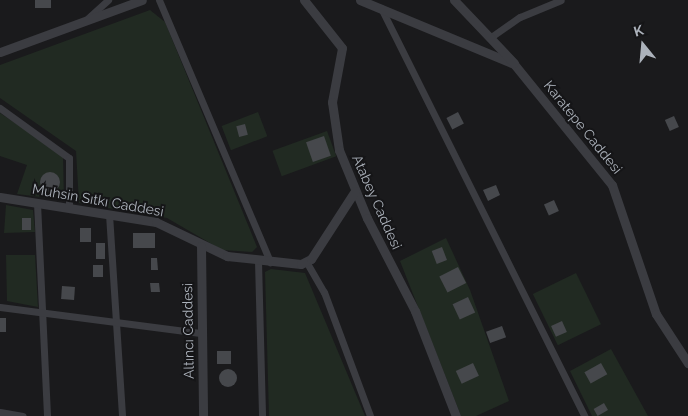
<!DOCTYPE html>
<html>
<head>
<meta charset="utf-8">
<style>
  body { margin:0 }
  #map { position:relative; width:688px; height:416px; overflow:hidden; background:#1a1a1c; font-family:Raleway,sans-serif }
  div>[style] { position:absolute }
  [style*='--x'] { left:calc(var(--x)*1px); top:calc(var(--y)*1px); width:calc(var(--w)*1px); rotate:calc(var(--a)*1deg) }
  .green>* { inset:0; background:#212a22; transform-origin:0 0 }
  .building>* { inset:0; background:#46484c; transform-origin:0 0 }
  .round { border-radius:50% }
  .minor>* { height:7px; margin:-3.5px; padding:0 3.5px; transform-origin:3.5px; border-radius:3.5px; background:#3b3c41 }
  .tertiary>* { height:9px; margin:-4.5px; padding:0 4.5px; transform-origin:4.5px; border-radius:4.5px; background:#3b3c41 }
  span { translate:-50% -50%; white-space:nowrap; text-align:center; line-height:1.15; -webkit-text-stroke:4px #151517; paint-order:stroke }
  .street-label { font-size:14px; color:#acb2bb }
  .north { position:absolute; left:618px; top:20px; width:50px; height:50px; -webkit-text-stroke:4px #151517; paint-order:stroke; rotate:343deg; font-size:14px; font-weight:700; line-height:20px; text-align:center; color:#acb2bb }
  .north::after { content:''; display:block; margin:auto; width:18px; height:22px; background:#acb2bb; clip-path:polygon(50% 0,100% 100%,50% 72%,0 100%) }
</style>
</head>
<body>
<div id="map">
  <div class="green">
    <i style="clip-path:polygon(150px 10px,165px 22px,257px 247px,252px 252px,222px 250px,167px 218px,79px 203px,76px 151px,0 98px,0 65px)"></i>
    <i style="left:258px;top:112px;width:26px;height:39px;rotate:69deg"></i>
    <i style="clip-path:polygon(0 113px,63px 155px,64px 200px,17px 194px,27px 165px,0 156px)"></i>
    <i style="left:327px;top:131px;width:27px;height:58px;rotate:70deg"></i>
    <i style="clip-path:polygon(6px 205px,33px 210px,35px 232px,4px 233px)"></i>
    <i style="clip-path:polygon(446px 238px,470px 290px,509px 401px,476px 416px,461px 416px,400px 261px)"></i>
    <i style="clip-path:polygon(6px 255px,35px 255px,38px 307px,7px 301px)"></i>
    <i style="clip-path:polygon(271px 269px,305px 273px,365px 416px,269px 416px,265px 272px)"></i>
    <i style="left:576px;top:273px;width:57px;height:48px;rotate:64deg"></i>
    <i style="clip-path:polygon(611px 349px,648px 416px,592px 416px,570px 371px)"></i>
  </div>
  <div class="building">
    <i style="left:35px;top:0;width:16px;height:8px"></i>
    <i style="left:458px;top:112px;width:13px;height:13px;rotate:63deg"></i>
    <i style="left:674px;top:116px;width:12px;height:10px;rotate:66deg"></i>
    <i style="left:245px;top:124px;width:11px;height:9px;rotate:75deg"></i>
    <i style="left:324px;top:136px;width:21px;height:19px;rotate:71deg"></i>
    <i class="round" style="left:40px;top:172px;width:20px;height:20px"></i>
    <i style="clip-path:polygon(496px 185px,500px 195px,488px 201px,483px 190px)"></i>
    <i style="left:554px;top:200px;width:12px;height:11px;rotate:66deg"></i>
    <i style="left:22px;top:218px;width:9px;height:12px"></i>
    <i style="left:80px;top:228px;width:11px;height:14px"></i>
    <i style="left:133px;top:233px;width:22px;height:15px"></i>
    <i style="left:96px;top:243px;width:9px;height:16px"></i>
    <i style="left:442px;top:247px;width:14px;height:11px;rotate:69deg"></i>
    <i style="clip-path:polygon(151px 258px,157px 258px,158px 270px,151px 270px)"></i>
    <i style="left:93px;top:265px;width:10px;height:12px"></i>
    <i style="left:458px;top:267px;width:18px;height:21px;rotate:63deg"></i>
    <i style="clip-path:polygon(150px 283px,159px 283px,160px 292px,151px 292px)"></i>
    <i style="left:62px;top:286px;width:13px;height:13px;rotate:4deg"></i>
    <i style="left:468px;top:297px;width:17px;height:17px;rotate:65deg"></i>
    <i style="left:0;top:318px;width:6px;height:14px"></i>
    <i style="left:562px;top:321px;width:12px;height:12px;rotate:66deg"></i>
    <i style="left:502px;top:326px;width:12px;height:17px;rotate:70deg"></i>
    <i style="left:217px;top:351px;width:14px;height:13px"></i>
    <i style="left:473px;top:363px;width:14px;height:19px;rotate:65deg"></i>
    <i style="left:601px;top:363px;width:13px;height:19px;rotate:61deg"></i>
    <i class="round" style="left:219px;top:369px;width:18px;height:18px"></i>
    <i style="left:604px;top:403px;width:8px;height:12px;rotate:60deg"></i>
  </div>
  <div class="minor">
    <i style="--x:159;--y:0;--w:285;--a:67"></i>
    <i style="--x:381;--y:8;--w:456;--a:63.5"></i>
    <i style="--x:88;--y:18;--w:27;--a:-42"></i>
    <i style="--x:491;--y:37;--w:35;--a:-35"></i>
    <i style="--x:520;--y:17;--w:44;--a:-22.5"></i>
    <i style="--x:0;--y:108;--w:85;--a:35.9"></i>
    <i style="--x:69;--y:158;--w:49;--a:90"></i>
    <i style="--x:37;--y:203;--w:213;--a:87.3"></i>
    <i style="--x:109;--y:214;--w:202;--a:86.3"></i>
    <i style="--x:258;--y:261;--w:155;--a:88.5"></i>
    <i style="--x:307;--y:263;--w:34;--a:60"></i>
    <i style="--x:324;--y:292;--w:132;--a:69.6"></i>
    <i style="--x:0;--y:307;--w:202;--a:7.4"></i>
    <i style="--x:0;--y:412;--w:23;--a:10"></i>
  </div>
  <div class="tertiary">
    <i style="--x:304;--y:0;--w:61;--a:51.6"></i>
    <i style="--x:342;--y:48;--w:55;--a:100.5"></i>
    <i style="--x:332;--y:102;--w:49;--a:81.7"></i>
    <i style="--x:339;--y:150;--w:74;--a:67.6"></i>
    <i style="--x:367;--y:218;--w:105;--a:62.7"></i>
    <i style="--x:415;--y:311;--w:113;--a:68.7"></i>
    <i style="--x:360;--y:0;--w:167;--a:22.6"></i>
    <i style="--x:514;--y:64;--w:156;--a:51"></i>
    <i style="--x:612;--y:185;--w:136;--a:71.2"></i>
    <i style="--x:656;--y:314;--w:59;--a:56.9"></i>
    <i style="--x:454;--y:0;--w:87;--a:46.4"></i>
    <i style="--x:0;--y:52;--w:151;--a:-20.1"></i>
    <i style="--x:0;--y:197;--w:158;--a:9.1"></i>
    <i style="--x:156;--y:222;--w:79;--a:25.6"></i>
    <i style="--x:227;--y:256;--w:74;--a:6.2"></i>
    <i style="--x:301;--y:264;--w:11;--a:-27"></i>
    <i style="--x:311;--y:259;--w:81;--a:-57.1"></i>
    <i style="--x:201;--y:246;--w:170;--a:89.3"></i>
  </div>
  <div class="street-label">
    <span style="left:583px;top:127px;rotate:51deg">Karatepe Caddesi</span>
    <span style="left:98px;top:200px;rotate:10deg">Muhsin Sıtkı Caddesi</span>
    <span style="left:377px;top:202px;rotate:66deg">Atabey Caddesi</span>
    <span style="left:188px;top:331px;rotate:-91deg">Altıncı Caddesi</span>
  </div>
  <div class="north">K</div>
</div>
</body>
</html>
